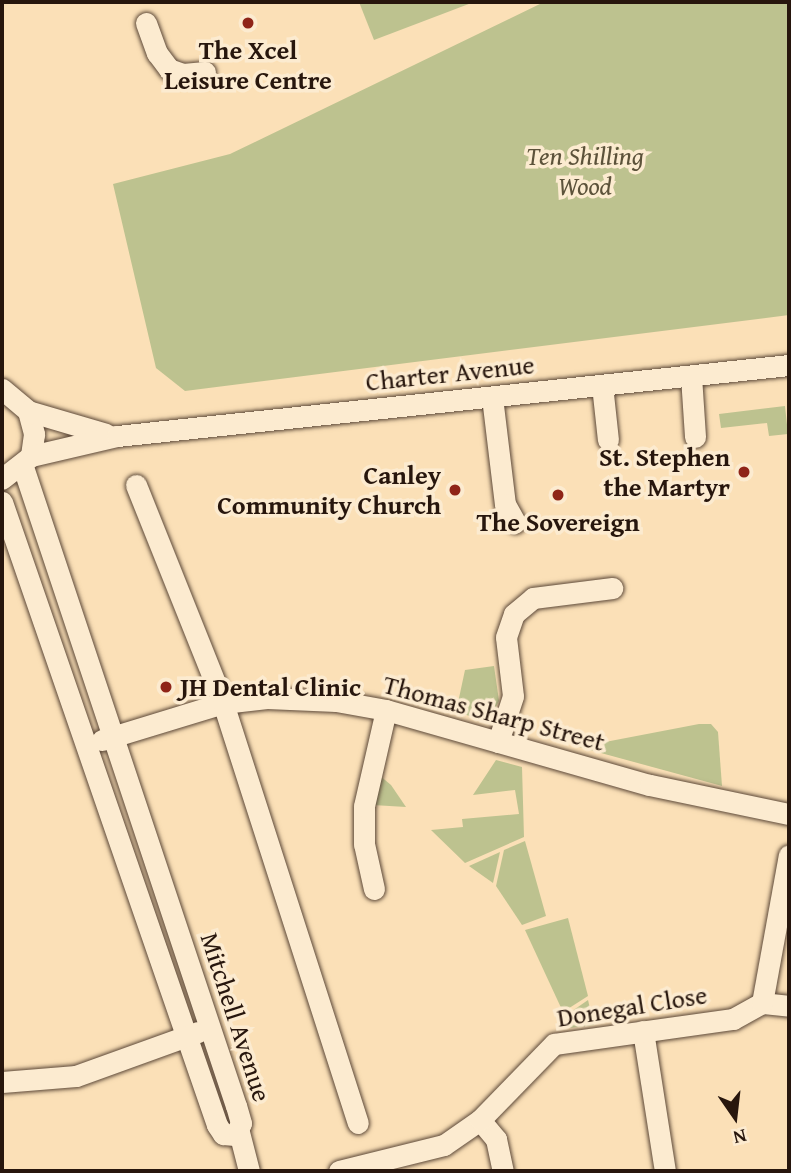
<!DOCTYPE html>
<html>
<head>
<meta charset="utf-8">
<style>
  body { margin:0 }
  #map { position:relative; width:791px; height:1173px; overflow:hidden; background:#fbe0b7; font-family:"Gentium Book Plus",serif }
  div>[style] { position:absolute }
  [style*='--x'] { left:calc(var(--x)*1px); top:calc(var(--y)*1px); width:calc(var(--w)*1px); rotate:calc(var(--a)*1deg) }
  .green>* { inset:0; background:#bdc28f }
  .roads { filter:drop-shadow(0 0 2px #5c4838) drop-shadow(0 0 2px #5c4838) }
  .minor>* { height:21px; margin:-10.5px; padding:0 10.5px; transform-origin:10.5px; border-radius:10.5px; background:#fcebd0 }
  .dots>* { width:19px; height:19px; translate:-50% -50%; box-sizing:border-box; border:4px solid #fcebd0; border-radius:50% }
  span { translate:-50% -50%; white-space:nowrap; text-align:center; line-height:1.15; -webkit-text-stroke:7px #fcebd0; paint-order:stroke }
  .poi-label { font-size:26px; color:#27160d; font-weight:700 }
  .right { translate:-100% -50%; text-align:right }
  .left { translate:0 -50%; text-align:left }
  .park-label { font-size:26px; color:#5c523a; font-style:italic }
  .street-label { font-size:26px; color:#27160d }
  .frame { position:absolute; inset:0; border:4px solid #27160d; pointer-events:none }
  .north { position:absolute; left:700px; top:1082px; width:70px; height:70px; -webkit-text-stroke:5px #fcebd0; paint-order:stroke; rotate:166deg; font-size:19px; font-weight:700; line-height:28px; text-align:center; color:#27160d }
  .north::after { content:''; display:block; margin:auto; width:24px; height:32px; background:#27160d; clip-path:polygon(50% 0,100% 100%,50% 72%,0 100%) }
</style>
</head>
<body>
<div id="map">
  <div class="green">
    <i style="clip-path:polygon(359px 2px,474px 2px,374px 40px)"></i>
    <i style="clip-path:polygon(544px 2px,789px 2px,789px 315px,185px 391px,156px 368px,113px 184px,230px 154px)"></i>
    <i style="clip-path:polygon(785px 406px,788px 434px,769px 436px,767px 423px,721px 428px,719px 414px)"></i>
    <i style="clip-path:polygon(494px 666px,499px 701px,492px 714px,480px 719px,456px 712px,465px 670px)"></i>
    <i style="clip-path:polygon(699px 724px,711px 724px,718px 732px,722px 786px,579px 747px)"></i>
    <i style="clip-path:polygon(496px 760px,522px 767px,524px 837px,465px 863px,431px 830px,463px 827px,462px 819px,519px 814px,515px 790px,473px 795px)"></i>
    <i style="clip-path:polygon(379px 775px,391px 785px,406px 807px,373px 805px)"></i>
    <i style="clip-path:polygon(525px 841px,546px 916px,522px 925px,496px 886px,504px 850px)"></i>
    <i style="clip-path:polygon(500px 852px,493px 883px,469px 866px)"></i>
    <i style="clip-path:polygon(568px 918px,588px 996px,563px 1012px,525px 930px)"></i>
    <i style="clip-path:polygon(588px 1000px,594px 1025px,570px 1028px,565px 1016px)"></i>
  </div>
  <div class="roads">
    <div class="minor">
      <i style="--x:146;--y:23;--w:32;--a:70"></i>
      <i style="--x:157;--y:53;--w:20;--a:53"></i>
      <i style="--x:169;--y:69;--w:15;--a:20"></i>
      <i style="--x:183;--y:74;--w:22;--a:-5"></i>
      <i style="--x:691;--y:376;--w:61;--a:86.2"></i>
      <i style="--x:602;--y:385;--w:55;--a:83.8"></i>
      <i style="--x:2;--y:389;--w:34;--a:40"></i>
      <i style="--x:28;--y:411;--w:24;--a:75"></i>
      <i style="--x:34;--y:434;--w:22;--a:98"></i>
      <i style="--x:31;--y:456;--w:37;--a:142"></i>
      <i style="--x:492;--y:397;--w:108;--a:83.1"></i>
      <i style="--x:505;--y:504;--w:21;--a:61"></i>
      <i style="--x:28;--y:411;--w:81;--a:16.4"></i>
      <i style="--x:31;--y:456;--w:88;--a:-13.1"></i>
      <i style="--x:117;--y:436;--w:676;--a:-6.03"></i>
      <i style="--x:136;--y:485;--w:235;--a:68.2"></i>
      <i style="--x:223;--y:703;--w:441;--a:72.2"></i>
      <i style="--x:2;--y:502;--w:659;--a:70.96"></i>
      <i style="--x:217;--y:1125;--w:11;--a:56"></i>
      <i style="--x:223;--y:1134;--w:12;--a:5"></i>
      <i style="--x:235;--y:1135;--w:13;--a:-63"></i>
      <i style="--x:241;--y:1123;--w:18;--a:-106"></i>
      <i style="--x:236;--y:1106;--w:674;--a:-108.43"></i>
      <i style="--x:102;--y:740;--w:127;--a:-17"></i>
      <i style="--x:223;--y:703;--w:44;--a:-6.5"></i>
      <i style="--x:267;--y:698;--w:69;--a:2.5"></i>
      <i style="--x:336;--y:701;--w:51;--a:10.2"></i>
      <i style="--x:386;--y:710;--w:274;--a:15.9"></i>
      <i style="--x:650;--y:785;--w:142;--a:11.8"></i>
      <i style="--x:498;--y:742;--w:48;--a:-71.9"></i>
      <i style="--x:513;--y:696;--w:59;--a:-96.8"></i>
      <i style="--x:506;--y:637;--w:24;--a:-71"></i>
      <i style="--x:514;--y:614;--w:25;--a:-40"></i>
      <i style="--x:533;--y:598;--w:80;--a:-7.2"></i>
      <i style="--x:374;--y:889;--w:46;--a:-102.5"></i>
      <i style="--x:364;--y:844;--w:38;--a:-90"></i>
      <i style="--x:364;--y:806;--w:98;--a:-77.1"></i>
      <i style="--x:762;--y:1003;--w:27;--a:6"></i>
      <i style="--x:643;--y:1031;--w:142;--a:81.1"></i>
      <i style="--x:2;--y:1082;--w:74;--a:-4.6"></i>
      <i style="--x:76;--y:1076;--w:130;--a:-19.8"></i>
      <i style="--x:480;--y:1120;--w:25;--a:50"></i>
      <i style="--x:496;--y:1139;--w:33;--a:78"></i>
      <i style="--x:239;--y:1132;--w:40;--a:75.6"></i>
      <i style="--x:339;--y:1171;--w:108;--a:-13.9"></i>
      <i style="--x:444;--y:1145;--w:44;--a:-34.8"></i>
      <i style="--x:480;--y:1120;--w:106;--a:-45.8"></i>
      <i style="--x:554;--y:1044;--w:181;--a:-8"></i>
      <i style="--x:733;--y:1019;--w:33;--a:-29"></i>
      <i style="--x:762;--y:1003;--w:150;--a:-79.7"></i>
    </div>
  </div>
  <div class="dots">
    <i style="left:248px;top:23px;background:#8f2418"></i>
    <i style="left:744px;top:472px;background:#8f2418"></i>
    <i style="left:455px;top:490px;background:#8f2418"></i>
    <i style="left:558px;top:495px;background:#8f2418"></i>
    <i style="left:166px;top:687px;background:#8f2418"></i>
  </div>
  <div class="poi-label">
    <span style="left:248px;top:65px">The Xcel<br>Leisure Centre</span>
    <span class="right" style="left:730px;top:472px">St. Stephen<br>the Martyr</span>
    <span class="right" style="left:441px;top:490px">Canley<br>Community Church</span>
    <span style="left:558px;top:522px">The Sovereign</span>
    <span class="left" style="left:180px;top:687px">JH Dental Clinic</span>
  </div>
  <div class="park-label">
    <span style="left:585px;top:171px">Ten Shilling<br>Wood</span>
  </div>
  <div class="street-label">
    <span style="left:450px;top:373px;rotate:-6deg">Charter Avenue</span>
    <span style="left:494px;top:713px;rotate:15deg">Thomas Sharp Street</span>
    <span style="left:632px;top:1006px;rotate:-9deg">Donegal Close</span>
    <span style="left:236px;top:1017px;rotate:72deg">Mitchell Avenue</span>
  </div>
  <div class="frame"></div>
  <div class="north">N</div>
</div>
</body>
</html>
